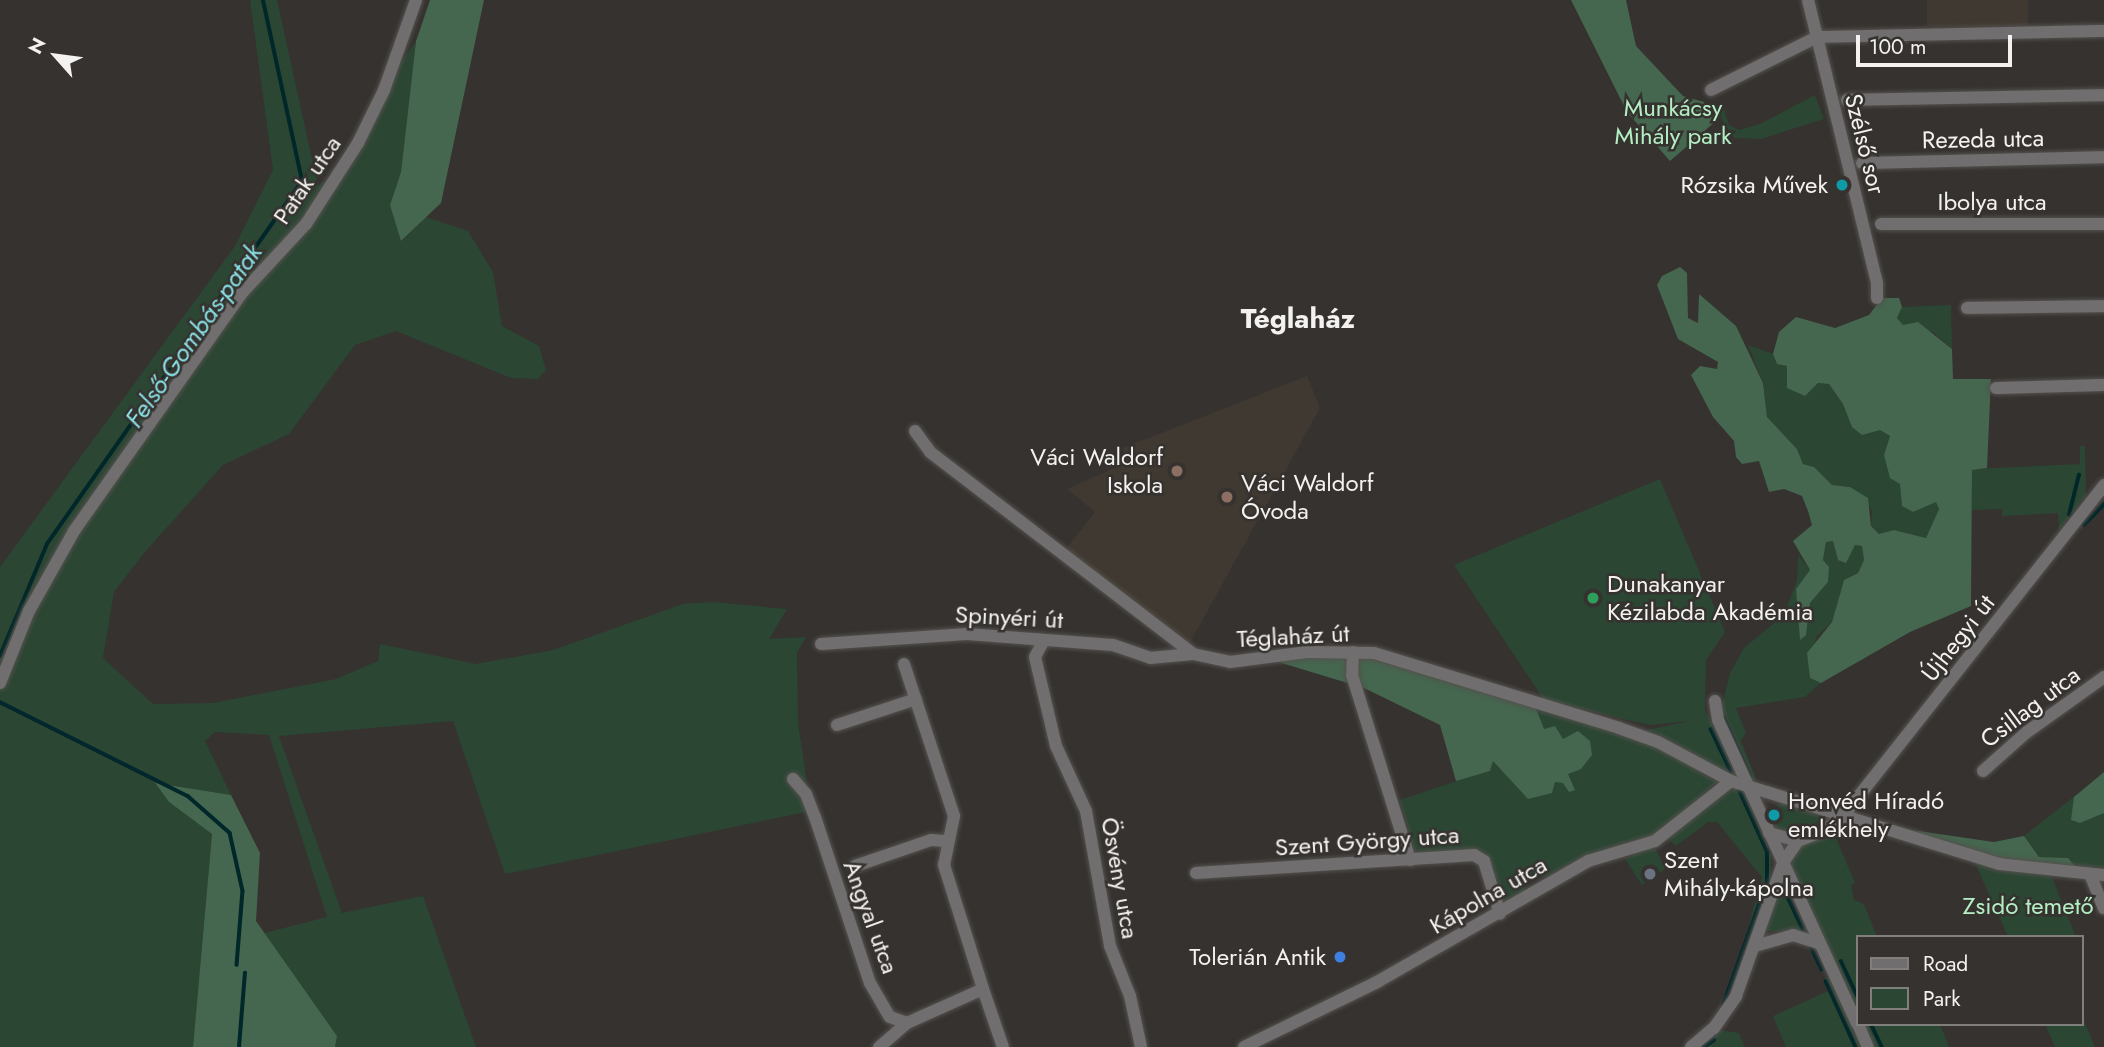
<!DOCTYPE html>
<html>
<head>
<meta charset="utf-8">
<style>
  body { margin:0 }
  #map { position:relative; width:2104px; height:1047px; overflow:hidden; background:#35322f; font-family:Jost,sans-serif }
  div>[style] { position:absolute }
  [style*='--x'] { left:calc(var(--x)*1px); top:calc(var(--y)*1px); width:calc(var(--w)*1px); rotate:calc(var(--a)*1deg) }
  .built>* { inset:0; background:#403931; transform-origin:0 0 }
  .green>* { inset:0; background:#2b4633 }
  .forest>* { inset:0; background:#45664f }
  .stream>* { height:3.5px; margin:-1.75px; padding:0 1.75px; transform-origin:1.75px; border-radius:1.75px; background:#002729 }
  .roads { filter:drop-shadow(0 0 2px #54514e) drop-shadow(0 0 2px #54514e) }
  .minor>* { height:12px; margin:-6px; padding:0 6px; transform-origin:6px; border-radius:6px; background:#706e6e }
  .dots>* { width:19px; height:19px; translate:-50% -50%; box-sizing:border-box; border:4px solid #35322f; border-radius:50% }
  span { translate:-50% -50%; white-space:nowrap; text-align:center; line-height:1.15; -webkit-text-stroke:5px #35322f; paint-order:stroke }
  .park-label { font-size:24px; color:#b4efc4 }
  .street-label { font-size:24px; color:#f4f2f0 }
  .poi-label { font-size:24px; color:#f4f2f0 }
  .right { translate:-100% -50%; text-align:right }
  .left { translate:0 -50%; text-align:left }
  .water-label { font-size:26px; color:#88dee2; font-style:italic }
  .quarter-label { font-size:28px; color:#f4f2f0; font-weight:700 }
  .legend { position:absolute; left:1856px; top:935px; width:228px; height:91px; box-sizing:border-box; background:#35322f; border:2px solid #817f7c; margin:0; padding:9px 12px; list-style:none; font-size:21px; color:#f4f2f0 }
  .legend li { display:flex; align-items:center; gap:14px; height:35px }
  .legend b { width:35px; border:2px solid #817f7c }
  .north { position:absolute; left:21px; top:21px; width:70px; height:70px; -webkit-text-stroke:5px #35322f; paint-order:stroke; rotate:298deg; font-size:19px; font-weight:700; line-height:28px; text-align:center; color:#f4f2f0 }
  .north::after { content:''; display:block; margin:auto; width:24px; height:32px; background:#f4f2f0; clip-path:polygon(50% 0,100% 100%,50% 72%,0 100%) }
  .scale { position:absolute; left:1856px; top:35px; width:156px; height:32px; box-sizing:border-box; border:4px solid #f4f2f0; border-top:0; padding-left:9px; font-size:21px; line-height:24px; white-space:nowrap; color:#f4f2f0; -webkit-text-stroke:5px #35322f; paint-order:stroke }
</style>
</head>
<body>
<div id="map">
  <div class="built">
    <i style="left:1927px;top:0;width:101px;height:26px"></i>
    <i style="clip-path:polygon(1307px 376px,1320px 408px,1187px 648px,1065px 550px,1095px 512px,1067px 489px,1126px 463px,1123px 448px)"></i>
  </div>
  <div class="green">
    <i style="clip-path:polygon(250px 0,277px 0,318px 186px,354px 156px,396px 69px,416px 41px,401px 172px,390px 205px,402px 241px,426px 217px,468px 231px,493px 272px,502px 326px,539px 346px,546px 370px,538px 379px,511px 378px,396px 331px,355px 345px,289px 434px,223px 465px,144px 553px,114px 592px,103px 658px,153px 704px,213px 703px,336px 679px,378px 661px,380px 644px,476px 664px,553px 650px,683px 604px,713px 602px,787px 609px,769px 639px,806px 637px,797px 653px,798px 722px,811px 811px,505px 874px,453px 721px,279px 736px,342px 913px,423px 896px,476px 1047px,335px 1047px,337px 1036px,264px 933px,327px 917px,269px 735px,215px 732px,205px 741px,231px 795px,155px 784px,169px 802px,212px 834px,193px 1047px,0 1047px,0 567px,235px 246px,273px 170px)"></i>
    <i style="clip-path:polygon(1815px 95px,1824px 119px,1761px 139px,1734px 138px,1715px 109px,1723px 106px,1729px 125px,1739px 130px,1760px 124px)"></i>
    <i style="clip-path:polygon(1951px 305px,1952px 349px,1933px 332px,1903px 325px,1897px 318px,1902px 307px)"></i>
    <i style="clip-path:polygon(1748px 345px,1773px 354px,1777px 364px,1787px 366px,1796px 391px,1805px 396px,1818px 383px,1829px 384px,1843px 404px,1890px 436px,1884px 455px,1900px 483px,1902px 506px,1913px 512px,1936px 501px,1939px 509px,1926px 538px,1894px 530px,1879px 534px,1871px 526px,1872px 510px,1850px 487px,1832px 485px,1814px 467px,1803px 464px,1797px 449px,1767px 417px,1763px 383px)"></i>
    <i style="clip-path:polygon(2080px 446px,2085px 446px,2086px 495px,2059px 530px,2058px 513px,2002px 516px,2002px 509px,1972px 510px,1972px 469px,2080px 464px)"></i>
    <i style="clip-path:polygon(1660px 479px,1725px 632px,1706px 660px,1705px 710px,1740px 779px,1643px 731px,1689px 721px,1649px 725px,1544px 700px,1454px 565px)"></i>
    <i style="clip-path:polygon(1833px 540px,1838px 560px,1855px 545px,1862px 546px,1864px 560px,1858px 573px,1844px 580px,1832px 622px,1816px 637px,1810px 678px,1821px 683px,1805px 697px,1736px 708px,1746px 733px,1741px 741px,1757px 781px,1749px 782px,1721px 710px,1730px 673px,1744px 648px,1784px 615px,1797px 580px,1798px 555px,1810px 570px,1796px 589px,1806px 635px,1810px 603px,1828px 582px,1823px 560px,1826px 542px)"></i>
    <i style="clip-path:polygon(1535px 706px,1657px 747px,1717px 782px,1657px 835px,1549px 878px,1535px 875px,1527px 881px,1524px 892px,1506px 902px,1486px 853px,1420px 854px,1414px 849px,1400px 800px,1457px 781px)"></i>
    <i style="clip-path:polygon(2104px 773px,2104px 868px,2075px 866px,2068px 858px,2039px 857px,2024px 836px)"></i>
    <i style="clip-path:polygon(1736px 788px,1745px 793px,1771px 855px,1771px 881px,1756px 926px,1749px 925px,1762px 877px,1717px 822px,1708px 822px,1676px 846px,1668px 839px,1724px 791px)"></i>
    <i style="clip-path:polygon(1782px 801px,1826px 816px,1827px 818px,1791px 834px,1773px 829px,1765px 814px)"></i>
    <i style="clip-path:polygon(1833px 831px,1855px 883px,1851px 885px,1854px 900px,1864px 904px,1877px 937px,1857px 937px,1857px 1024px,1789px 867px,1792px 854px,1803px 844px)"></i>
    <i style="clip-path:polygon(1647px 848px,1656px 849px,1665px 869px,1642px 885px,1625px 859px)"></i>
    <i style="clip-path:polygon(1975px 863px,2052px 877px,2076px 937px,2008px 937px)"></i>
    <i style="clip-path:polygon(1781px 882px,1807px 929px,1805px 932px,1766px 931px)"></i>
    <i style="clip-path:polygon(1830px 976px,1863px 1047px,1786px 1047px,1773px 1016px,1828px 991px,1823px 980px)"></i>
    <i style="clip-path:polygon(2081px 1014px,2095px 1047px,2055px 1047px,2045px 1024px,2081px 1024px)"></i>
    <i style="clip-path:polygon(1857px 1024px,1940px 1024px,1949px 1047px,1868px 1047px)"></i>
    <i style="clip-path:polygon(1719px 1030px,1739px 1033px,1745px 1047px,1691px 1047px)"></i>
  </div>
  <div class="forest">
    <i style="clip-path:polygon(430px 0,484px 0,441px 203px,401px 241px,390px 205px,401px 172px,416px 41px)"></i>
    <i style="clip-path:polygon(1571px 0,1626px 0,1636px 46px,1683px 96px,1704px 102px,1717px 120px,1670px 161px,1627px 112px)"></i>
    <i style="clip-path:polygon(1680px 267px,1687px 273px,1688px 318px,1698px 323px,1699px 294px,1736px 326px,1763px 383px,1767px 417px,1797px 449px,1803px 464px,1814px 467px,1832px 485px,1850px 487px,1868px 498px,1871px 526px,1879px 534px,1894px 530px,1926px 538px,1939px 509px,1936px 502px,1913px 512px,1902px 506px,1900px 484px,1890px 478px,1884px 455px,1890px 436px,1880px 430px,1862px 435px,1852px 427px,1843px 404px,1829px 384px,1818px 383px,1805px 396px,1787px 388px,1787px 366px,1777px 364px,1773px 354px,1779px 332px,1796px 317px,1835px 328px,1869px 315px,1882px 298px,1899px 298px,1902px 307px,1897px 318px,1903px 325px,1918px 322px,1952px 349px,1953px 379px,1991px 379px,1987px 468px,1972px 470px,1971px 606px,1910px 632px,1821px 683px,1810px 678px,1807px 653px,1832px 622px,1844px 580px,1858px 573px,1864px 560px,1862px 546px,1855px 545px,1846px 563px,1838px 560px,1833px 541px,1826px 542px,1823px 560px,1829px 567px,1828px 582px,1810px 603px,1806px 635px,1800px 640px,1796px 589px,1810px 570px,1793px 541px,1812px 525px,1808px 511px,1802px 496px,1784px 489px,1769px 492px,1759px 461px,1742px 464px,1736px 457px,1734px 441px,1713px 417px,1691px 375px,1700px 366px,1717px 369px,1718px 362px,1678px 339px,1657px 285px,1662px 276px)"></i>
    <i style="clip-path:polygon(1351px 653px,1535px 706px,1544px 729px,1555px 726px,1563px 739px,1578px 731px,1590px 741px,1592px 755px,1581px 769px,1568px 774px,1575px 790px,1569px 792px,1563px 783px,1555px 782px,1552px 793px,1528px 799px,1493px 761px,1490px 771px,1456px 781px,1440px 725px,1364px 688px,1275px 661px)"></i>
    <i style="clip-path:polygon(2104px 772px,2104px 813px,2080px 823px,2071px 820px,2074px 797px)"></i>
    <i style="clip-path:polygon(155px 783px,231px 795px,260px 853px,256px 921px,337px 1036px,335px 1047px,193px 1047px,212px 834px,169px 802px)"></i>
    <i style="clip-path:polygon(1911px 830px,1994px 842px,2024px 836px,2039px 857px,2068px 858px,2075px 866px,1989px 857px)"></i>
  </div>
  <div class="stream">
    <i style="--x:2069;--y:515;--w:41;--a:-76"></i>
    <i style="--x:2084;--y:525;--w:29;--a:-46"></i>
    <i style="--x:0;--y:656;--w:121;--a:-67.2"></i>
    <i style="--x:47;--y:544;--w:444;--a:-54.9"></i>
    <i style="--x:302;--y:181;--w:185;--a:-102.2"></i>
    <i style="--x:0;--y:702;--w:210;--a:26.6"></i>
    <i style="--x:188;--y:796;--w:56;--a:41.4"></i>
    <i style="--x:230;--y:833;--w:59;--a:77.4"></i>
    <i style="--x:243;--y:891;--w:74;--a:94.6"></i>
    <i style="--x:1724;--y:717;--w:64;--a:65.9"></i>
    <i style="--x:1711;--y:729;--w:47;--a:64.5"></i>
    <i style="--x:1740;--y:791;--w:68;--a:65.7"></i>
    <i style="--x:1783;--y:886;--w:50;--a:65"></i>
    <i style="--x:1811;--y:946;--w:26;--a:65"></i>
    <i style="--x:1841;--y:961;--w:38;--a:65"></i>
    <i style="--x:1826;--y:981;--w:72;--a:65.6"></i>
    <i style="--x:1723;--y:1005;--w:130;--a:-70.2"></i>
    <i style="--x:1767;--y:883;--w:32;--a:-90"></i>
    <i style="--x:1871;--y:1024;--w:25;--a:64"></i>
    <i style="--x:239;--y:1047;--w:74;--a:-85.4"></i>
    <i style="--x:1704;--y:1047;--w:12;--a:-35"></i>
  </div>
  <div class="roads">
    <div class="minor">
      <i style="--x:1808;--y:0;--w:292;--a:76.3"></i>
      <i style="--x:1877;--y:284;--w:14;--a:90"></i>
      <i style="--x:1711;--y:90;--w:119;--a:-26.6"></i>
      <i style="--x:1817;--y:37;--w:287;--a:-1.2"></i>
      <i style="--x:1847;--y:100;--w:257;--a:-1.1"></i>
      <i style="--x:1862;--y:163;--w:242;--a:-1.4"></i>
      <i style="--x:1881;--y:224;--w:223;--a:0"></i>
      <i style="--x:1967;--y:308;--w:137;--a:-0.8"></i>
      <i style="--x:1996;--y:388;--w:108;--a:-1.6"></i>
      <i style="--x:915;--y:431;--w:26;--a:54"></i>
      <i style="--x:930;--y:452;--w:332;--a:37.5"></i>
      <i style="--x:1193;--y:654;--w:38;--a:12"></i>
      <i style="--x:1230;--y:662;--w:78;--a:-7.4"></i>
      <i style="--x:1307;--y:652;--w:67;--a:0.9"></i>
      <i style="--x:1374;--y:653;--w:256;--a:17"></i>
      <i style="--x:1619;--y:728;--w:41;--a:19.7"></i>
      <i style="--x:1658;--y:742;--w:83;--a:28.1"></i>
      <i style="--x:1044;--y:640;--w:19;--a:118"></i>
      <i style="--x:1035;--y:657;--w:91;--a:76.7"></i>
      <i style="--x:1056;--y:746;--w:72;--a:65.2"></i>
      <i style="--x:1086;--y:811;--w:137;--a:79.9"></i>
      <i style="--x:1110;--y:946;--w:54;--a:68.2"></i>
      <i style="--x:1130;--y:996;--w:52;--a:77.8"></i>
      <i style="--x:821;--y:644;--w:146;--a:-3.9"></i>
      <i style="--x:967;--y:634;--w:146;--a:4.3"></i>
      <i style="--x:1113;--y:645;--w:39;--a:19"></i>
      <i style="--x:1150;--y:658;--w:43;--a:-5.3"></i>
      <i style="--x:1353;--y:652;--w:23;--a:92"></i>
      <i style="--x:1352;--y:675;--w:194;--a:72.6"></i>
      <i style="--x:904;--y:664;--w:160;--a:71.8"></i>
      <i style="--x:954;--y:816;--w:50;--a:101.5"></i>
      <i style="--x:944;--y:865;--w:130;--a:72.5"></i>
      <i style="--x:0;--y:683;--w:78;--a:-68.1"></i>
      <i style="--x:29;--y:611;--w:92;--a:-60.6"></i>
      <i style="--x:74;--y:531;--w:291;--a:-54.8"></i>
      <i style="--x:242;--y:293;--w:94;--a:-47.2"></i>
      <i style="--x:306;--y:224;--w:96;--a:-57.3"></i>
      <i style="--x:358;--y:143;--w:59;--a:-63.9"></i>
      <i style="--x:384;--y:90;--w:96;--a:-70.4"></i>
      <i style="--x:1715;--y:701;--w:19;--a:81"></i>
      <i style="--x:1718;--y:720;--w:333;--a:65.4"></i>
      <i style="--x:837;--y:725;--w:83;--a:-18.2"></i>
      <i style="--x:1983;--y:771;--w:59;--a:-41.6"></i>
      <i style="--x:2027;--y:732;--w:95;--a:-35.5"></i>
      <i style="--x:793;--y:779;--w:20;--a:49"></i>
      <i style="--x:806;--y:794;--w:25;--a:69"></i>
      <i style="--x:815;--y:817;--w:175;--a:71.7"></i>
      <i style="--x:870;--y:983;--w:39;--a:60"></i>
      <i style="--x:890;--y:1017;--w:18;--a:19"></i>
      <i style="--x:907;--y:1023;--w:37;--a:139"></i>
      <i style="--x:1769;--y:833;--w:30;--a:15"></i>
      <i style="--x:1798;--y:841;--w:28;--a:-21"></i>
      <i style="--x:1824;--y:831;--w:24;--a:-38"></i>
      <i style="--x:1843;--y:816;--w:422;--a:-51.7"></i>
      <i style="--x:855;--y:866;--w:80;--a:-18.9"></i>
      <i style="--x:931;--y:840;--w:16;--a:4"></i>
      <i style="--x:1196;--y:873;--w:279;--a:-3.7"></i>
      <i style="--x:1474;--y:855;--w:12;--a:31"></i>
      <i style="--x:1484;--y:861;--w:55;--a:73.2"></i>
      <i style="--x:2090;--y:874;--w:37;--a:68"></i>
      <i style="--x:1755;--y:946;--w:40;--a:-16"></i>
      <i style="--x:1793;--y:935;--w:28;--a:18"></i>
      <i style="--x:907;--y:1023;--w:83;--a:-24.1"></i>
      <i style="--x:983;--y:989;--w:61;--a:71"></i>
      <i style="--x:1858;--y:1024;--w:25;--a:67"></i>
      <i style="--x:1244;--y:1047;--w:148;--a:-26"></i>
      <i style="--x:1377;--y:982;--w:243;--a:-29.8"></i>
      <i style="--x:1588;--y:861;--w:70;--a:-16.6"></i>
      <i style="--x:1655;--y:841;--w:97;--a:-38.3"></i>
      <i style="--x:1731;--y:781;--w:281;--a:17.2"></i>
      <i style="--x:1999;--y:864;--w:106;--a:6"></i>
      <i style="--x:1691;--y:1047;--w:30;--a:-40"></i>
      <i style="--x:1714;--y:1028;--w:39;--a:-55"></i>
      <i style="--x:1736;--y:996;--w:141;--a:-70.5"></i>
      <i style="--x:1783;--y:863;--w:27;--a:-56"></i>
    </div>
  </div>
  <div class="dots">
    <i style="left:1842px;top:185px;background:#0f9aa8"></i>
    <i style="left:1177px;top:471px;background:#8d6e63"></i>
    <i style="left:1227px;top:497px;background:#8d6e63"></i>
    <i style="left:1593px;top:598px;background:#2e9e5b"></i>
    <i style="left:1774px;top:815px;background:#0f9aa8"></i>
    <i style="left:1650px;top:874px;background:#6b7280"></i>
    <i style="left:1340px;top:957px;background:#3f7fe0"></i>
  </div>
  <div class="park-label">
    <span style="left:1673px;top:122px">Munkácsy<br>Mihály park</span>
    <span style="left:2028px;top:906px">Zsidó temető</span>
  </div>
  <div class="street-label">
    <span style="left:1983px;top:139px;rotate:-1deg">Rezeda utca</span>
    <span style="left:1865px;top:144px;rotate:76deg">Szélső sor</span>
    <span style="left:307px;top:180px;rotate:-56deg">Patak utca</span>
    <span style="left:1992px;top:202px">Ibolya utca</span>
    <span style="left:1009px;top:617px;rotate:3deg">Spinyéri út</span>
    <span style="left:1293px;top:636px;rotate:-3deg">Téglaház út</span>
    <span style="left:1958px;top:638px;rotate:-52deg">Újhegyi út</span>
    <span style="left:2030px;top:707px;rotate:-37deg">Csillag utca</span>
    <span style="left:1367px;top:841px;rotate:-4deg">Szent György utca</span>
    <span style="left:1120px;top:878px;rotate:80deg">Ösvény utca</span>
    <span style="left:1488px;top:895px;rotate:-30deg">Kápolna utca</span>
    <span style="left:871px;top:917px;rotate:70deg">Angyal utca</span>
  </div>
  <div class="poi-label">
    <span class="right" style="left:1828px;top:185px">Rózsika Művek</span>
    <span class="right" style="left:1163px;top:471px">Váci Waldorf<br>Iskola</span>
    <span class="left" style="left:1241px;top:497px">Váci Waldorf<br>Óvoda</span>
    <span class="left" style="left:1607px;top:598px">Dunakanyar<br>Kézilabda Akadémia</span>
    <span class="left" style="left:1788px;top:815px">Honvéd Híradó<br>emlékhely</span>
    <span class="left" style="left:1664px;top:874px">Szent<br>Mihály-kápolna</span>
    <span class="right" style="left:1326px;top:957px">Tolerián Antik</span>
  </div>
  <div class="water-label">
    <span style="left:194px;top:336px;rotate:-55deg">Felső-Gombás-patak</span>
  </div>
  <div class="quarter-label">
    <span style="left:1298px;top:319px">Téglaház</span>
  </div>
  <ul class="legend">
  <li><b style="height:9px;background:#706e6e"></b>Road</li>
  <li><b style="height:19px;background:#2b4633"></b>Park</li>
  </ul>
  <div class="north">N</div>
  <div class="scale">100 m</div>
</div>
</body>
</html>
